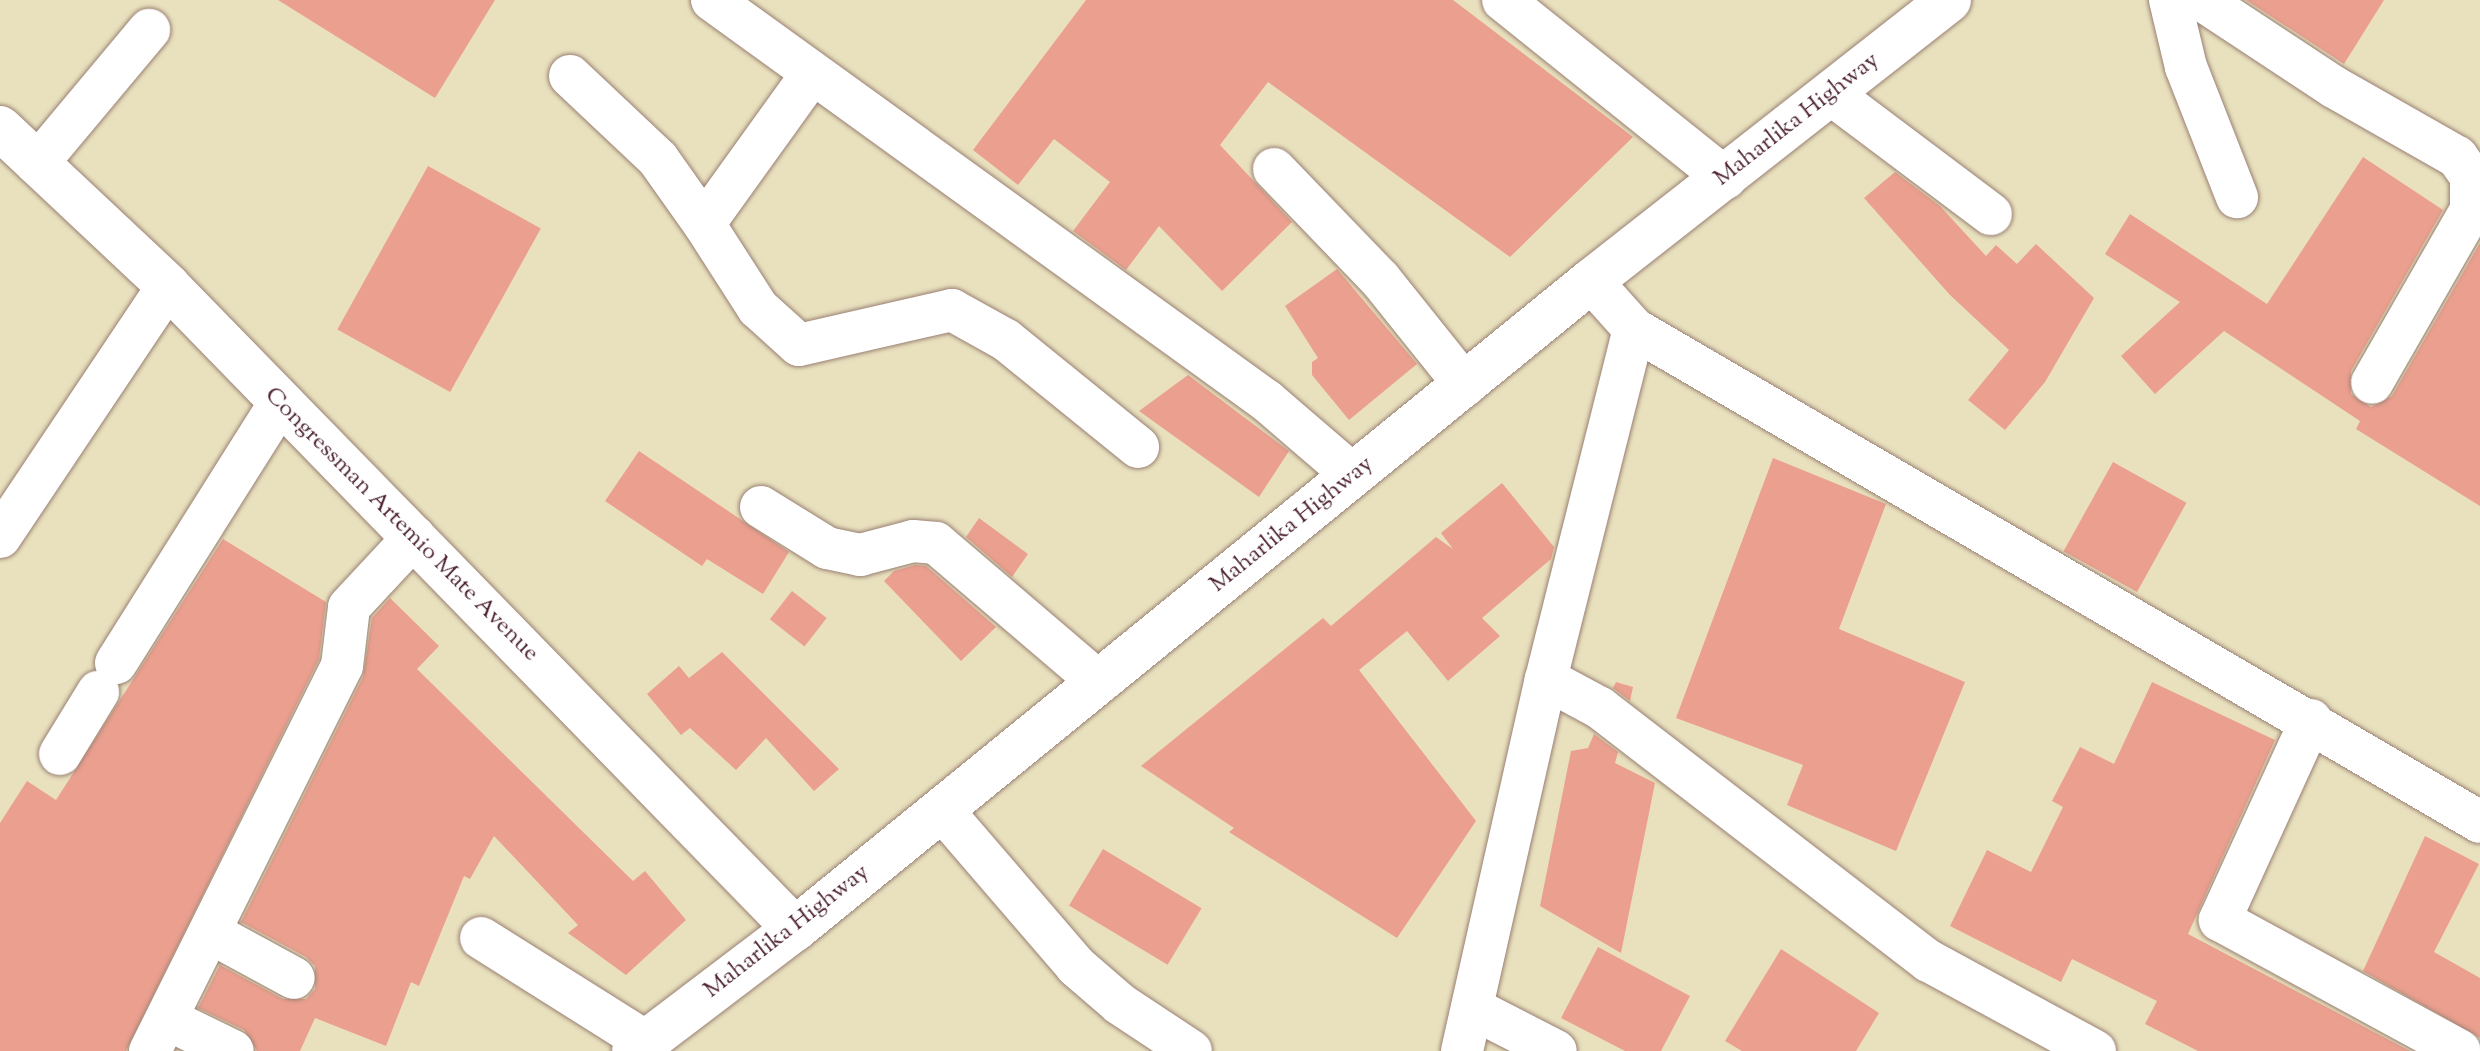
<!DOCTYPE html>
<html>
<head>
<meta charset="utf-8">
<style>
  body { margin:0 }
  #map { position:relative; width:2480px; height:1051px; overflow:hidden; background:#e9e1be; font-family:"Sorts Mill Goudy",serif }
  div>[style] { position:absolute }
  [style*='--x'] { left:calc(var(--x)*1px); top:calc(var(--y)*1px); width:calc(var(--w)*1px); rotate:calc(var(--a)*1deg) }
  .building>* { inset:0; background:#eb9f8f; transform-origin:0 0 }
  .roads { filter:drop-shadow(0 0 2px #9a8074) drop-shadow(0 0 2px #9a8074) }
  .minor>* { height:42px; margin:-21px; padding:0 21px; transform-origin:21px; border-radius:21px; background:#fff }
  .major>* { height:44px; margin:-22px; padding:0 22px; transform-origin:22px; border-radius:22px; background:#fff }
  span { translate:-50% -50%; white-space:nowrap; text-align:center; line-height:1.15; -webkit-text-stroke:7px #fff; paint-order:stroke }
  .street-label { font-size:24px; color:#4a1f2b }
</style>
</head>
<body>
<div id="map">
  <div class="building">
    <i style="clip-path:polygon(278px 0,495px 0,435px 98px)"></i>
    <i style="clip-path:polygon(1086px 0,1453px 0,1633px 137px,1510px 257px,1268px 82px,1220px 145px,1292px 222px,1222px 291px,1159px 226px,1126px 270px,1073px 231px,1110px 182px,1054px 139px,1018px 185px,973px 150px)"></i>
    <i style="clip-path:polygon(2246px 0,2384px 0,2344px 64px)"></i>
    <i style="clip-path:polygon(2363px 157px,2443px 210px,2351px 371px,2351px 394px,2371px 407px,2392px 396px,2480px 243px,2480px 506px,2356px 429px,2360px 421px,2224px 331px,2155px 394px,2121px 356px,2180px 302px,2105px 254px,2130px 214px,2267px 304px)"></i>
    <i style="left:428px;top:166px;width:129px;height:187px;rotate:29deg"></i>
    <i style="clip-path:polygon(1895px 172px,1940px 206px,1986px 256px,1996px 245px,2017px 264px,2036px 244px,2094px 298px,2045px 382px,2005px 430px,1968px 400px,2009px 350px,1950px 295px,1864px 198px)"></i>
    <i style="clip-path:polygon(1337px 269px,1417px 364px,1349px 420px,1312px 375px,1312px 362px,1318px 358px,1285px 306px)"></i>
    <i style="clip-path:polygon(1188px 375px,1289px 451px,1259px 497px,1139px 411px)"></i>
    <i style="clip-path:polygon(639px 451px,789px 552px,763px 594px,707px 559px,702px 566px,605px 501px)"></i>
    <i style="clip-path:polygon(1773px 458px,1886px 504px,1839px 629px,1965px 682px,1896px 851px,1787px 805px,1803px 765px,1676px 718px)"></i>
    <i style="left:2113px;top:462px;width:84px;height:102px;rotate:29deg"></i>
    <i style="clip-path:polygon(1502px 483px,1554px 547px,1551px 559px,1482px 618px,1500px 636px,1448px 681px,1407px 631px,1359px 670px,1476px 821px,1397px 938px,1229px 832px,1234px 828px,1141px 766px,1323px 618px,1331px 626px,1436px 537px,1453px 549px,1441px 533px)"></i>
    <i style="clip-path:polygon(979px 518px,1028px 554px,1012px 577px,966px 537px)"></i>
    <i style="clip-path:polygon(223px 539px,326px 602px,319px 659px,126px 1051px,0 1051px,0 823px,27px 781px,56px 800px)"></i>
    <i style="clip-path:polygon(915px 565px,926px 566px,996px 627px,961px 661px,884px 581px,894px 571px)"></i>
    <i style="left:792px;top:591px;width:44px;height:36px;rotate:38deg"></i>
    <i style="clip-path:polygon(390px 598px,439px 646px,417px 669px,633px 881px,645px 871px,686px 920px,626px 975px,568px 933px,578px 925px,494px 836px,470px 879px,464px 876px,419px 986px,411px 982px,386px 1046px,315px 1018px,300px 1051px,257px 1051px,244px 1030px,198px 1008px,220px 965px,283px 999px,306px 999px,315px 989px,315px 966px,306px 957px,241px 922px,363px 677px,372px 618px)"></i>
    <i style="clip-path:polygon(722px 652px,839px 769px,814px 791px,766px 738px,736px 770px,690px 728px,681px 735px,647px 694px,679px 666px,689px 678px)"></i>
    <i style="clip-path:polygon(1616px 682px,1633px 687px,1630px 701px,1613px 688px)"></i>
    <i style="clip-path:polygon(2152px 682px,2275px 740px,2188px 934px,2410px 1051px,2198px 1051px,2145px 1024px,2157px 1001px,2072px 959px,2061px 982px,1950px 926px,1987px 850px,2031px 872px,2063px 807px,2052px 801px,2080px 747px,2114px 764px)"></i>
    <i style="clip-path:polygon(1594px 734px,1618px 752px,1615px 763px,1655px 783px,1621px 953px,1540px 906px,1571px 751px,1588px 748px)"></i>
    <i style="clip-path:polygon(2425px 836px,2479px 864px,2434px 952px,2480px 978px,2480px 1038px,2363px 971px)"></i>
    <i style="left:1103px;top:849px;width:115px;height:66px;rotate:31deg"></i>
    <i style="clip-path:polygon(1598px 947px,1690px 996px,1661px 1051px,1625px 1051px,1561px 1018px)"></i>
    <i style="clip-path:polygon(1781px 949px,1879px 1013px,1856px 1051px,1742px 1051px,1725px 1041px)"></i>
  </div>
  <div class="roads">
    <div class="minor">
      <i style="--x:712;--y:0;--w:685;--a:35.85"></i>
      <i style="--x:1267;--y:401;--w:113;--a:40.7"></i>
      <i style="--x:1503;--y:0;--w:285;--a:38.7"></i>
      <i style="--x:2170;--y:0;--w:69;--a:76.6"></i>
      <i style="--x:2186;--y:67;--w:140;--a:68.6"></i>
      <i style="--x:2202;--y:0;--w:158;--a:33.4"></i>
      <i style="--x:2334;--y:87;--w:142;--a:29.6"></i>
      <i style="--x:2457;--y:157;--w:24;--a:54"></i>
      <i style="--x:2471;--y:176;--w:34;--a:90"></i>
      <i style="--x:2471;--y:210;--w:199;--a:119.8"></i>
      <i style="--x:811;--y:75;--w:183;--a:125.7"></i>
      <i style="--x:704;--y:224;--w:100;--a:57.3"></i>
      <i style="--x:758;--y:308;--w:55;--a:42.1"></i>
      <i style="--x:799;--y:345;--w:157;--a:-12.9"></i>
      <i style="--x:952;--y:310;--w:62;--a:29.1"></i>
      <i style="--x:1006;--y:340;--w:170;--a:39"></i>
      <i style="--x:570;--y:76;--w:121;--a:43.3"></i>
      <i style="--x:658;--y:159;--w:80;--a:54.7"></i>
      <i style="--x:1831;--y:94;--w:200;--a:36.9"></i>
      <i style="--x:37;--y:164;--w:175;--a:-50.1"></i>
      <i style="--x:1274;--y:169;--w:153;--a:46.1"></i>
      <i style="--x:1380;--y:279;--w:136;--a:51.3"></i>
      <i style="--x:1591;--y:281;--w:64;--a:48.1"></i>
      <i style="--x:1634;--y:329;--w:979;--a:30.23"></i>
      <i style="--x:761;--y:507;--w:78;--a:31.8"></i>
      <i style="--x:827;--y:548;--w:34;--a:12"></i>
      <i style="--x:860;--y:555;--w:55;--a:-14.8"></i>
      <i style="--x:913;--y:541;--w:23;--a:5"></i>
      <i style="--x:936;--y:543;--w:214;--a:40.5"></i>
      <i style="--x:0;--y:537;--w:302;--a:-56.2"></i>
      <i style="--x:116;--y:663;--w:307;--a:-57.8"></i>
      <i style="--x:1546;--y:679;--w:61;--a:28.2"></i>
      <i style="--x:1600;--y:708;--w:415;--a:37.6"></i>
      <i style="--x:1929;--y:961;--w:189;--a:28.5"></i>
      <i style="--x:2311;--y:720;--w:220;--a:114.5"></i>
      <i style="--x:2220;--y:920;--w:273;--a:28.6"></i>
      <i style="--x:60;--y:754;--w:73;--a:-58.5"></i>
      <i style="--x:942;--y:810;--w:206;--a:49.3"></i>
      <i style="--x:1076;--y:966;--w:58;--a:40.8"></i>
      <i style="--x:1120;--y:1004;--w:85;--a:33.5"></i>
      <i style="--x:211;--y:933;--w:94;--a:28.5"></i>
      <i style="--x:481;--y:938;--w:195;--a:32.2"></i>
      <i style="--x:1472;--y:1008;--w:94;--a:27.1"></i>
      <i style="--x:167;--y:1019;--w:73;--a:25.9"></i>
      <i style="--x:150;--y:1051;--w:430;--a:-63.5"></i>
      <i style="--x:342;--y:666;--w:59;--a:-83.2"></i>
      <i style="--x:349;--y:607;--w:96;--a:-47.1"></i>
      <i style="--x:1462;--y:1051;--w:381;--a:-77.3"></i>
      <i style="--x:1546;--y:679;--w:361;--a:-75.9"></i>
    </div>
    <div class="major">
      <i style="--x:0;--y:128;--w:231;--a:43.2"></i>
      <i style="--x:168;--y:286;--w:898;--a:45.72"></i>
      <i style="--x:634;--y:1051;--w:202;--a:-37.2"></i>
      <i style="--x:795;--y:929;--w:1026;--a:-39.15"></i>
      <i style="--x:1591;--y:281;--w:455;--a:-38.1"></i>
    </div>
  </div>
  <div class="street-label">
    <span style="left:1797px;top:120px;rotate:-38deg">Maharlika Highway</span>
    <span style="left:401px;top:525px;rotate:45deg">Congressman Artemio Mate Avenue</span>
    <span style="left:1292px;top:525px;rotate:-39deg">Maharlika Highway</span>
    <span style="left:787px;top:932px;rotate:-38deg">Maharlika Highway</span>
  </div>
</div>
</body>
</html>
